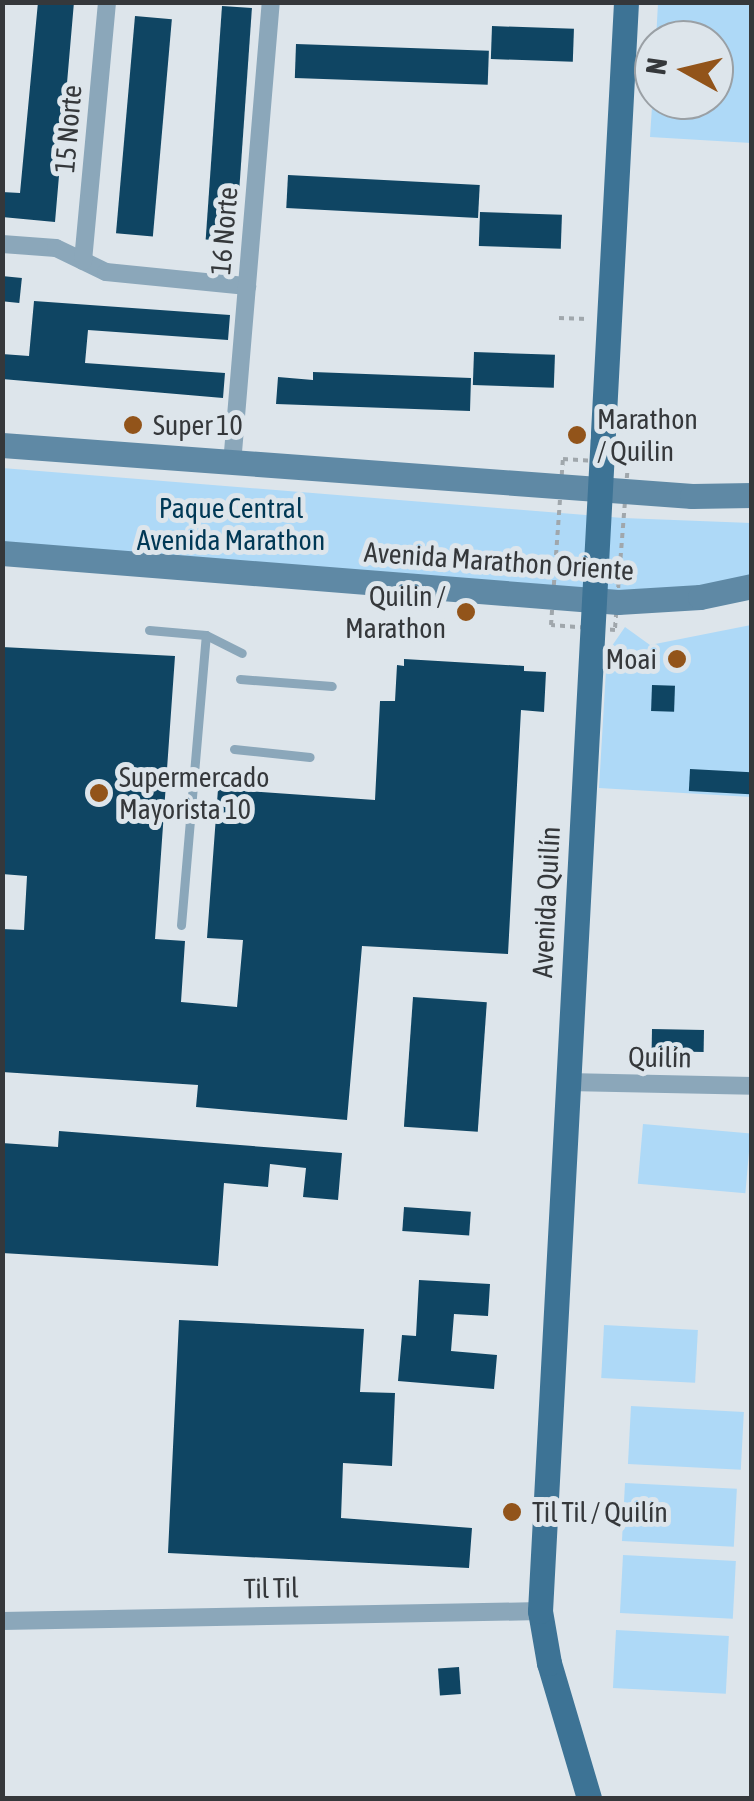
<!DOCTYPE html>
<html>
<head>
<meta charset="utf-8">
<style>
  body { margin:0 }
  #map { position:relative; width:754px; height:1801px; overflow:hidden; background:#dde5eb; font-family:"Asap Condensed",sans-serif }
  div>[style] { position:absolute }
  [style*='--x'] { left:calc(var(--x)*1px); top:calc(var(--y)*1px); width:calc(var(--w)*1px); rotate:calc(var(--a)*1deg) }
  .green>* { inset:0; background:#aed9f7; transform-origin:0 0 }
  .building>* { inset:0; background:#0f4563; transform-origin:0 0 }
  .path>* { height:4px; margin-top:-2px; transform-origin:0; background:repeating-linear-gradient(90deg,#a0a7ac 0 5px,transparent 0 10px) }
  .lane>* { height:9px; margin:-4.5px; padding:0 4.5px; transform-origin:4.5px; border-radius:4.5px; background:#8ba7ba }
  .street>* { height:18px; margin:-9px; padding:0 9px; transform-origin:9px; border-radius:9px; background:#8ba7ba }
  .secondary>* { height:25px; margin:-12.5px; padding:0 12.5px; transform-origin:12.5px; border-radius:12.5px; background:#5f89a5 }
  .primary>* { height:25px; margin:-12.5px; padding:0 12.5px; transform-origin:12.5px; border-radius:12.5px; background:#3d7395 }
  .dots>* { width:28px; height:28px; translate:-50% -50%; box-sizing:border-box; border:5px solid #dde5eb; border-radius:50% }
  span { translate:-50% -50%; white-space:nowrap; text-align:center; line-height:1.15; -webkit-text-stroke:10px #dde5eb; paint-order:stroke }
  .street-label { font-size:28px; color:#35383b }
  .poi-label { font-size:28px; color:#35383b }
  .left { translate:0 -50%; text-align:left }
  .right { translate:-100% -50%; text-align:right }
  .park-label { font-size:28px; color:#003855 }
  .frame { position:absolute; inset:0; border:5px solid #35383b; pointer-events:none }
  .north { position:absolute; left:634px; top:20px; width:100px; height:100px; box-sizing:border-box; background:#dde5eb; border:2px solid #9aa0a5; border-radius:50%; rotate:278deg; font-size:28px; font-weight:700; line-height:40px; text-align:center; color:#35383b }
  .north::after { content:''; display:block; margin:auto; width:35px; height:45px; background:#92541a; clip-path:polygon(50% 0,100% 100%,50% 72%,0 100%) }
</style>
</head>
<body>
<div id="map">
  <div class="green">
    <i style="clip-path:polygon(658px 3px,751px 3px,751px 143px,650px 137px,654px 76px,654px 100px,714px 100px,714px 40px,656px 40px)"></i>
    <i style="clip-path:polygon(2px 468px,623px 518px,751px 523px,751px 577px,713px 586px,621px 592px,3px 544px)"></i>
    <i style="clip-path:polygon(751px 625px,751px 797px,599px 788px,607px 653px,625px 627px,650px 645px)"></i>
    <i style="left:643px;top:1124px;width:108px;height:60px;rotate:5deg"></i>
    <i style="left:604px;top:1325px;width:94px;height:53px;rotate:3deg"></i>
    <i style="left:631px;top:1406px;width:113px;height:58px;rotate:3deg"></i>
    <i style="left:625px;top:1483px;width:112px;height:58px;rotate:3deg"></i>
    <i style="left:623px;top:1555px;width:113px;height:58px;rotate:3deg"></i>
    <i style="left:616px;top:1630px;width:113px;height:58px;rotate:3deg"></i>
  </div>
  <div class="building">
    <i style="clip-path:polygon(38px 2px,74px 2px,55px 222px,2px 217px,2px 192px,20px 193px)"></i>
    <i style="left:222px;top:6px;width:30px;height:234px;rotate:4deg"></i>
    <i style="left:135px;top:16px;width:37px;height:218px;rotate:5deg"></i>
    <i style="left:492px;top:26px;width:82px;height:33px;rotate:2deg"></i>
    <i style="left:296px;top:44px;width:193px;height:34px;rotate:2deg"></i>
    <i style="left:288px;top:175px;width:192px;height:33px;rotate:3deg"></i>
    <i style="left:480px;top:212px;width:82px;height:34px;rotate:2deg"></i>
    <i style="left:2px;top:276px;width:20px;height:25px;rotate:6deg"></i>
    <i style="clip-path:polygon(34px 301px,230px 315px,228px 340px,88px 330px,85px 363px,225px 373px,223px 398px,2px 379px,2px 354px,29px 356px)"></i>
    <i style="left:474px;top:352px;width:81px;height:33px;rotate:2deg"></i>
    <i style="clip-path:polygon(313px 372px,471px 378px,470px 411px,276px 404px,278px 377px,313px 380px)"></i>
    <i style="clip-path:polygon(2px 647px,175px 656px,155px 939px,185px 941px,181px 1002px,237px 1007px,243px 940px,207px 938px,218px 789px,375px 800px,380px 701px,395px 701px,397px 665px,404px 666px,404px 659px,524px 666px,524px 671px,546px 672px,544px 712px,521px 710px,508px 954px,362px 946px,347px 1120px,196px 1107px,198px 1085px,2px 1072px,2px 929px,24px 930px,27px 876px,2px 874px)"></i>
    <i style="left:652px;top:685px;width:23px;height:26px;rotate:2deg"></i>
    <i style="left:690px;top:769px;width:61px;height:22px;rotate:3deg"></i>
    <i style="left:413px;top:997px;width:74px;height:130px;rotate:4deg"></i>
    <i style="left:652px;top:1029px;width:52px;height:22px;rotate:1deg"></i>
    <i style="clip-path:polygon(59px 1131px,342px 1153px,338px 1200px,303px 1197px,306px 1168px,270px 1164px,268px 1187px,224px 1183px,218px 1266px,2px 1253px,2px 1143px,58px 1147px)"></i>
    <i style="left:404px;top:1207px;width:67px;height:24px;rotate:4deg"></i>
    <i style="clip-path:polygon(419px 1280px,490px 1284px,488px 1316px,454px 1314px,451px 1351px,497px 1355px,494px 1389px,398px 1381px,402px 1335px,416px 1336px)"></i>
    <i style="clip-path:polygon(179px 1320px,364px 1329px,360px 1392px,395px 1393px,392px 1466px,343px 1463px,341px 1518px,472px 1528px,469px 1568px,168px 1553px)"></i>
    <i style="left:459px;top:1667px;width:27px;height:21px;rotate:86deg"></i>
  </div>
  <div class="path">
    <i style="--x:559;--y:318;--w:29;--a:2"></i>
    <i style="--x:563;--y:459;--w:65;--a:3.5"></i>
    <i style="--x:628;--y:463;--w:168;--a:94.5"></i>
    <i style="--x:615;--y:630;--w:64;--a:-175.5"></i>
    <i style="--x:551;--y:625;--w:166;--a:-85.9"></i>
  </div>
  <div class="lane">
    <i style="--x:149;--y:630;--w:57;--a:5"></i>
    <i style="--x:206;--y:635;--w:40;--a:26.6"></i>
    <i style="--x:240;--y:679;--w:92;--a:4.4"></i>
    <i style="--x:234;--y:749;--w:76;--a:6"></i>
    <i style="--x:181;--y:925;--w:291;--a:-85.1"></i>
  </div>
  <div class="street">
    <i style="--x:2;--y:244;--w:54;--a:4.2"></i>
    <i style="--x:56;--y:248;--w:55;--a:25.6"></i>
    <i style="--x:106;--y:272;--w:142;--a:5.7"></i>
    <i style="--x:83;--y:261;--w:260;--a:-84.7"></i>
    <i style="--x:232;--y:464;--w:464;--a:-85.2"></i>
    <i style="--x:567;--y:1082;--w:185;--a:1.2"></i>
    <i style="--x:2;--y:1621;--w:538;--a:-1.06"></i>
  </div>
  <div class="secondary">
    <i style="--x:2;--y:445;--w:692;--a:4.23"></i>
    <i style="--x:692;--y:496;--w:60;--a:-1"></i>
    <i style="--x:2;--y:553;--w:618;--a:4.55"></i>
    <i style="--x:618;--y:602;--w:82;--a:-3.5"></i>
    <i style="--x:700;--y:597;--w:53;--a:-11.9"></i>
  </div>
  <div class="primary">
    <i style="--x:589;--y:1798;--w:141;--a:-106.5"></i>
    <i style="--x:549;--y:1663;--w:53;--a:-99.8"></i>
    <i style="--x:540;--y:1611;--w:1611;--a:-86.94"></i>
  </div>
  <div class="dots">
    <i style="left:133px;top:425px;background:#92541a"></i>
    <i style="left:577px;top:435px;background:#92541a"></i>
    <i style="left:466px;top:612px;background:#92541a"></i>
    <i style="left:677px;top:659px;background:#92541a"></i>
    <i style="left:99px;top:793px;background:#92541a"></i>
    <i style="left:512px;top:1512px;background:#92541a"></i>
  </div>
  <div class="street-label">
    <span style="left:68px;top:129px;rotate:-85deg">15 Norte</span>
    <span style="left:224px;top:231px;rotate:-85deg">16 Norte</span>
    <span style="left:499px;top:561px;rotate:4deg">Avenida Marathon Oriente</span>
    <span style="left:546px;top:902px;rotate:-87deg">Avenida Quilín</span>
    <span style="left:660px;top:1057px;rotate:1deg">Quilín</span>
    <span style="left:271px;top:1588px;rotate:-1deg">Til Til</span>
  </div>
  <div class="poi-label">
    <span class="left" style="left:597px;top:435px">Marathon<br>/ Quilin</span>
    <span class="left" style="left:153px;top:425px">Super 10</span>
    <span class="right" style="left:446px;top:612px">Quilin /<br>Marathon</span>
    <span class="right" style="left:657px;top:659px">Moai</span>
    <span class="left" style="left:119px;top:793px">Supermercado<br>Mayorista 10</span>
    <span class="left" style="left:532px;top:1512px">Til Til / Quilín</span>
  </div>
  <div class="park-label">
    <span style="left:231px;top:524px">Paque Central<br>Avenida Marathon</span>
  </div>
  <div class="frame"></div>
  <div class="north">N</div>
</div>
</body>
</html>
